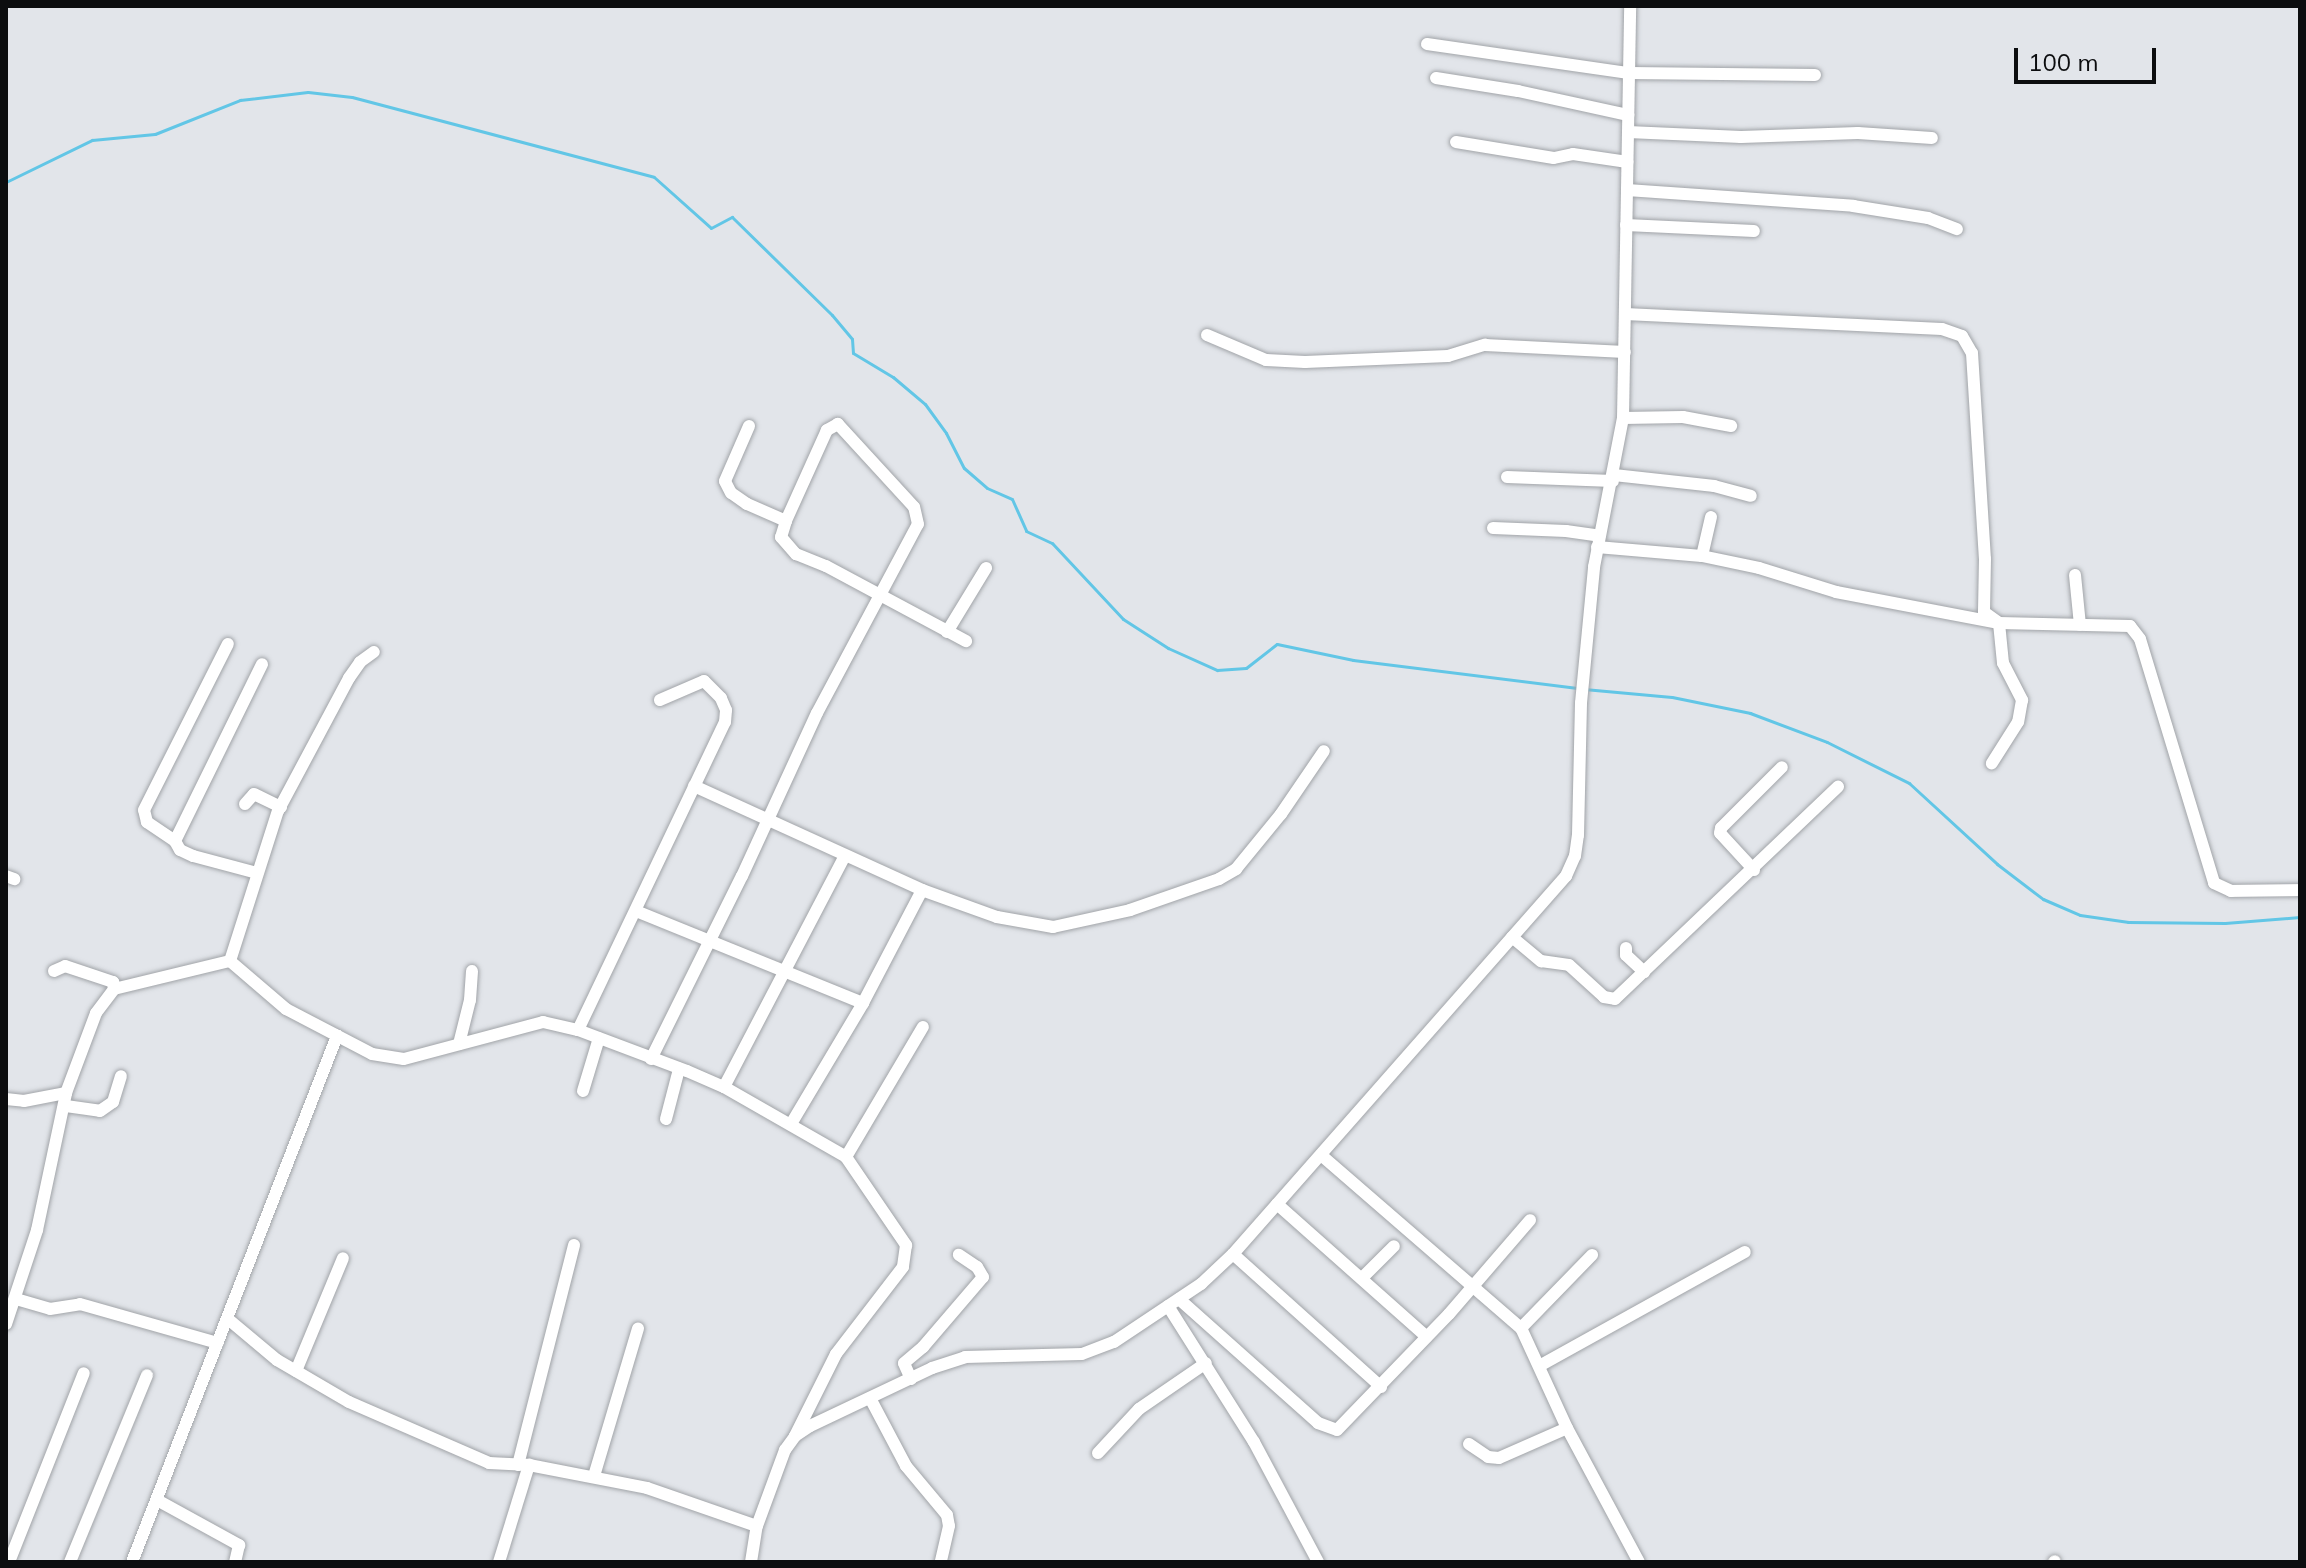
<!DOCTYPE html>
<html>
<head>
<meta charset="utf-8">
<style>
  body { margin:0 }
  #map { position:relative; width:2306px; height:1568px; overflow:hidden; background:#e2e5ea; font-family:Mulish,sans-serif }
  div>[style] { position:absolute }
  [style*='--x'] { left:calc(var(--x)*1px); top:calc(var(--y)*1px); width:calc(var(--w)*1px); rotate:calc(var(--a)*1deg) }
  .stream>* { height:3px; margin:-1.5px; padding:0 1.5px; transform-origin:1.5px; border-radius:1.5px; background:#62c6e6 }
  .roads { filter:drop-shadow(0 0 2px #a1a4a8) drop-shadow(0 0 2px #a1a4a8) }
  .minor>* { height:12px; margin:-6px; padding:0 6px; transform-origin:6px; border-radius:6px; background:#fff }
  span { translate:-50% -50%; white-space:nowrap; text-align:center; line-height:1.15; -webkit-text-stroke:7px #e2e5ea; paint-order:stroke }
  .frame { position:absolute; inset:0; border:8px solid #0c0d0f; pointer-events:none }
  .scale { position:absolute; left:2014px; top:48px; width:142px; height:36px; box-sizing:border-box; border:4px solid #0c0d0f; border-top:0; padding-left:10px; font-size:24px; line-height:28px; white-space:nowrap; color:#0c0d0f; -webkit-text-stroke:6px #e2e5ea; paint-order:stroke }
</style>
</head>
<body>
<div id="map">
  <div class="stream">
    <i style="--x:6;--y:182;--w:96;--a:-26"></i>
    <i style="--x:92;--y:140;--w:63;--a:-5.4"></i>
    <i style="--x:155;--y:134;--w:92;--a:-21.8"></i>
    <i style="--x:240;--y:100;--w:68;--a:-6.7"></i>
    <i style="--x:308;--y:92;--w:44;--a:6.5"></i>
    <i style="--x:352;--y:97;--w:312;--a:14.8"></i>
    <i style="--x:654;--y:177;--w:76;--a:41.8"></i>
    <i style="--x:711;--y:228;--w:24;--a:-28"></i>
    <i style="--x:732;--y:217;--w:140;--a:44.4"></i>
    <i style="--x:832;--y:315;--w:31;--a:50"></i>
    <i style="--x:852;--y:339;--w:14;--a:86"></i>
    <i style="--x:853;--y:353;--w:47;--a:31"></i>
    <i style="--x:893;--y:377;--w:42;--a:40.2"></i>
    <i style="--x:925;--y:404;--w:36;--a:54"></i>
    <i style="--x:946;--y:433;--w:39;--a:63"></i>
    <i style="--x:964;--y:468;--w:30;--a:41"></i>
    <i style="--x:987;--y:488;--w:27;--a:24"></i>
    <i style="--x:1012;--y:499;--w:35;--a:66"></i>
    <i style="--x:1026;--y:531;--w:29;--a:25"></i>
    <i style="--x:1052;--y:543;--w:104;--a:46.9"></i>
    <i style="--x:1123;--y:619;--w:54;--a:32.8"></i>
    <i style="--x:1168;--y:648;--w:54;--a:24.2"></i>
    <i style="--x:1217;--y:670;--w:29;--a:-4"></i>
    <i style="--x:1246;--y:668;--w:39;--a:-38"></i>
    <i style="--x:1277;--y:644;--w:78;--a:11.9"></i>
    <i style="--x:1353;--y:660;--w:226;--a:7.1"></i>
    <i style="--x:1584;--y:689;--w:88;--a:5.2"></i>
    <i style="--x:1672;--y:697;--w:80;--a:11.6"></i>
    <i style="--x:1750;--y:713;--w:82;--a:20.6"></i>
    <i style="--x:1827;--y:742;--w:92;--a:26.6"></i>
    <i style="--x:1909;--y:783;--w:120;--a:42.6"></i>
    <i style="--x:1997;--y:864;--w:58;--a:37.3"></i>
    <i style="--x:2043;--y:899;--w:40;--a:23.4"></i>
    <i style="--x:2080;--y:915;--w:49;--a:8.3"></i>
    <i style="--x:2128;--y:922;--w:97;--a:0.6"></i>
    <i style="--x:2225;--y:923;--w:75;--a:-4.6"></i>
  </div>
  <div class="roads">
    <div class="minor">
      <i style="--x:1427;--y:44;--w:204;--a:8.2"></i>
      <i style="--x:1629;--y:73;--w:186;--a:0.6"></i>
      <i style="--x:1436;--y:78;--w:83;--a:9"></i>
      <i style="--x:1518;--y:91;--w:113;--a:12.3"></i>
      <i style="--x:1628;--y:132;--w:113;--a:2.5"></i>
      <i style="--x:1741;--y:137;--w:117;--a:-2"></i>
      <i style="--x:1858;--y:133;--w:74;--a:3.9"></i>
      <i style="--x:1456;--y:142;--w:99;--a:9.3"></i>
      <i style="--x:1554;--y:158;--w:19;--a:-12"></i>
      <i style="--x:1573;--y:154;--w:55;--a:8.4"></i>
      <i style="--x:1627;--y:190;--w:227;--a:4"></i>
      <i style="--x:1853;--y:206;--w:76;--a:9.1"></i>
      <i style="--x:1928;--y:218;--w:31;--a:21"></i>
      <i style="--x:1626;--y:225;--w:128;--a:2.7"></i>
      <i style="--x:1625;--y:314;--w:317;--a:2.7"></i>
      <i style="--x:1942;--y:329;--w:21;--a:19"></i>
      <i style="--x:1962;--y:336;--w:20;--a:60"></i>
      <i style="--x:1972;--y:353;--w:206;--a:86.4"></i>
      <i style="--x:1985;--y:559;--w:53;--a:91.1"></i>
      <i style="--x:1984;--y:612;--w:19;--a:36"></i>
      <i style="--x:1999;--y:623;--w:40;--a:84.3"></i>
      <i style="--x:2003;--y:663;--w:42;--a:62.8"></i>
      <i style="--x:2022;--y:700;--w:22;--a:100"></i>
      <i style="--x:2018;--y:722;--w:49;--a:122.4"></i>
      <i style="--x:1207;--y:335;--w:64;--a:23"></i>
      <i style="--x:1266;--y:360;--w:39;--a:3"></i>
      <i style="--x:1305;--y:362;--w:143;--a:-2.4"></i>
      <i style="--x:1448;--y:356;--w:39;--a:-17"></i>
      <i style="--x:1485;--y:345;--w:140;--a:2.9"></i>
      <i style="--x:1623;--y:418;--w:60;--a:-1"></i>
      <i style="--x:1683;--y:417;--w:49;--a:10.6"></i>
      <i style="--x:1614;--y:475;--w:101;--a:6.3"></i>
      <i style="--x:1714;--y:486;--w:38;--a:15"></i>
      <i style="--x:1507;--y:477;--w:106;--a:2.2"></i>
      <i style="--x:786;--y:521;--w:17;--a:107"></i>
      <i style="--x:781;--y:537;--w:23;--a:49"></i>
      <i style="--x:796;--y:554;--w:32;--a:22"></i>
      <i style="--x:826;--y:566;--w:159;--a:28.2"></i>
      <i style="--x:1493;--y:528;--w:73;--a:2.4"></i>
      <i style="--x:1566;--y:531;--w:34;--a:8"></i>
      <i style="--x:1597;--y:547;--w:105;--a:4.9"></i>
      <i style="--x:1702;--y:556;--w:58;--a:11.9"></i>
      <i style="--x:1759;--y:568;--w:81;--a:17.3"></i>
      <i style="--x:1836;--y:592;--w:166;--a:10.8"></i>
      <i style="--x:1999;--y:623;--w:131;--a:1.3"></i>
      <i style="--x:2130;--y:626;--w:16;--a:52"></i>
      <i style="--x:2140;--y:639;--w:255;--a:73.1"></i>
      <i style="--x:2214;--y:883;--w:19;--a:25"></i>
      <i style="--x:2231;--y:891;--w:69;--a:-0.8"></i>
      <i style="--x:1702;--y:556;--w:40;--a:-77"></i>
      <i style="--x:2075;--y:575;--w:50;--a:84.3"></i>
      <i style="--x:947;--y:632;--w:75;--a:-58.6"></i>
      <i style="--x:694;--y:786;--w:251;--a:24.5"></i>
      <i style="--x:922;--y:890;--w:80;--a:19.8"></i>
      <i style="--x:997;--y:917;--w:57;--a:10.1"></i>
      <i style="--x:1053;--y:927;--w:79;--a:-12.4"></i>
      <i style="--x:1130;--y:910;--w:94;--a:-19.2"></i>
      <i style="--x:1219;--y:879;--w:20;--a:-30"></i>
      <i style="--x:1236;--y:869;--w:71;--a:-50.7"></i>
      <i style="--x:1281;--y:814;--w:76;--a:-55.7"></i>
      <i style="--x:245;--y:804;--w:13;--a:-48"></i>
      <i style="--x:254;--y:794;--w:30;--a:26"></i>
      <i style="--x:175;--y:841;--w:34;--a:-146"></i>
      <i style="--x:147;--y:822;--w:12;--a:-104"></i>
      <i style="--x:144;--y:810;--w:186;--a:-63.2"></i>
      <i style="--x:1754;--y:870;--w:50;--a:-132.6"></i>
      <i style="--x:1720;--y:833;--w:5;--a:-79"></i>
      <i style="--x:1721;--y:828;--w:86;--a:-45"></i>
      <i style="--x:257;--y:873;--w:66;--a:-165.1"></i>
      <i style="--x:193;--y:856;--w:14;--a:-155"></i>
      <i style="--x:180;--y:850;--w:10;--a:-119"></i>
      <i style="--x:175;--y:841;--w:197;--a:-63.8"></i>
      <i style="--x:6;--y:876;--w:9;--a:21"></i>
      <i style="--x:636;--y:911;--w:245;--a:22.1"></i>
      <i style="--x:1512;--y:937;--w:38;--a:40"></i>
      <i style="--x:1541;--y:961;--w:28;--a:8"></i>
      <i style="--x:1569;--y:965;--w:47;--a:42.4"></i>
      <i style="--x:1604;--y:997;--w:11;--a:10"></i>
      <i style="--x:1615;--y:999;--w:308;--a:-43.6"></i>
      <i style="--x:1626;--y:948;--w:7;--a:90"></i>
      <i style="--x:1626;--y:955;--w:25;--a:43"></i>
      <i style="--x:230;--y:961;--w:157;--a:-72.3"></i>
      <i style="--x:278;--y:811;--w:151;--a:-61.9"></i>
      <i style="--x:349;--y:678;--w:19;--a:-55"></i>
      <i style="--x:360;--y:662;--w:17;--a:-36"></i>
      <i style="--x:54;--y:971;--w:12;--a:-24"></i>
      <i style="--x:65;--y:966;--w:51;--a:18.4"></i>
      <i style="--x:113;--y:982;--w:7;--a:82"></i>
      <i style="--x:578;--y:1030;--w:341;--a:-64.5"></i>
      <i style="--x:725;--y:722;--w:12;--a:-85"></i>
      <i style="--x:726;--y:710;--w:13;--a:-113"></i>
      <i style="--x:721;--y:698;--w:24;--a:-135"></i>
      <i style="--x:704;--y:681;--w:48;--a:156.6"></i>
      <i style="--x:459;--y:1044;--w:45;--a:-76"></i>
      <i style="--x:470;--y:1000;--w:29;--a:-86"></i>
      <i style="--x:651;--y:1059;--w:204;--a:-63.6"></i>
      <i style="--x:742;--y:876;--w:179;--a:-65.3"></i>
      <i style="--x:817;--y:713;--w:214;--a:-61.9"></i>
      <i style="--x:918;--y:524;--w:17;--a:-103"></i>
      <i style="--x:914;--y:507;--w:113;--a:-132.5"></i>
      <i style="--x:838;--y:424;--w:13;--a:151"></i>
      <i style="--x:827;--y:430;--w:100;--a:114.3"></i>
      <i style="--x:786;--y:521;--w:43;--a:-156.4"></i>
      <i style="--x:747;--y:504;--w:19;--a:-145"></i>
      <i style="--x:731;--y:493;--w:13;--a:-117"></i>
      <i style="--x:725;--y:481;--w:60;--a:-66.4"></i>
      <i style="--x:724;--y:1087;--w:261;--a:-62.4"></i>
      <i style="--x:583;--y:1091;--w:55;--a:-73.2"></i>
      <i style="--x:6;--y:1099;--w:18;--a:6"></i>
      <i style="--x:24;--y:1101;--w:43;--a:-10.8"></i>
      <i style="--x:66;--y:1093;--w:85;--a:-69.4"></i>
      <i style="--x:96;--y:1013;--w:30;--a:-53"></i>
      <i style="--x:114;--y:989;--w:119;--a:-13.6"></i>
      <i style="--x:230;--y:961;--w:74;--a:40.6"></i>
      <i style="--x:286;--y:1009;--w:97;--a:27.6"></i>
      <i style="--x:372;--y:1054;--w:32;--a:9"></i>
      <i style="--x:404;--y:1059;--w:144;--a:-14.9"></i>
      <i style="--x:543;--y:1022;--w:36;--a:13"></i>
      <i style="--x:578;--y:1030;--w:116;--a:20.6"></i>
      <i style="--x:687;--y:1071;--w:40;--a:23.4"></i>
      <i style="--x:724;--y:1087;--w:141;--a:29.8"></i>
      <i style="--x:846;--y:1157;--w:107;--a:55.7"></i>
      <i style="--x:906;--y:1245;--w:22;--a:98"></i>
      <i style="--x:903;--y:1267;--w:110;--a:127.6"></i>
      <i style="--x:836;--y:1354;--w:92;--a:116.6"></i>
      <i style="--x:66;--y:1106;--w:34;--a:8"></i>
      <i style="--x:100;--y:1111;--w:16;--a:-35"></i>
      <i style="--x:113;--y:1102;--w:27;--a:-73"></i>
      <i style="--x:666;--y:1119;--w:52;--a:-75.4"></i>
      <i style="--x:791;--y:1124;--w:141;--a:-59.2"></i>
      <i style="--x:863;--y:1003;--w:127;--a:-62.4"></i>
      <i style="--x:1321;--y:1155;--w:264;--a:40.9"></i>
      <i style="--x:1521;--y:1328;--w:110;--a:65.3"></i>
      <i style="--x:1567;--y:1428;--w:152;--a:61.8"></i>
      <i style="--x:846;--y:1157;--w:151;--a:-59.4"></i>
      <i style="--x:1277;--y:1204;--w:200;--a:41.6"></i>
      <i style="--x:1233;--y:1254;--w:199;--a:41.9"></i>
      <i style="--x:1362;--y:1278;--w:45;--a:-45"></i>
      <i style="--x:16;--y:1299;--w:35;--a:16"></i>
      <i style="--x:50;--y:1309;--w:30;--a:-9"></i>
      <i style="--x:80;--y:1304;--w:143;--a:15.8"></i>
      <i style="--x:1179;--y:1299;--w:186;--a:41.7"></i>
      <i style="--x:1318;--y:1423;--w:20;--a:20"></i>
      <i style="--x:1337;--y:1430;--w:161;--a:-46"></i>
      <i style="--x:1449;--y:1314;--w:124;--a:-49.2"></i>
      <i style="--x:1168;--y:1306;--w:161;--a:57.7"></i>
      <i style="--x:1254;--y:1442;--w:136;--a:61.9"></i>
      <i style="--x:228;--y:1319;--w:64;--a:39.9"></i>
      <i style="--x:277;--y:1360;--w:83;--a:30.3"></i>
      <i style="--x:349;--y:1402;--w:153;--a:23.5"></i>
      <i style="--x:489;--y:1463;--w:40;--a:2.9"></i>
      <i style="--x:529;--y:1465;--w:120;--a:11"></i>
      <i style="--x:647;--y:1488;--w:116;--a:19.1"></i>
      <i style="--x:6;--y:1324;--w:99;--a:-71.7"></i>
      <i style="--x:37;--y:1230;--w:140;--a:-78"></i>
      <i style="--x:1521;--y:1328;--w:102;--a:-45.8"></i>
      <i style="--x:1541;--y:1365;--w:233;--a:-29"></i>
      <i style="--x:296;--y:1371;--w:122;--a:-67.4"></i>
      <i style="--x:911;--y:1379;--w:17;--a:-114"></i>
      <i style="--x:904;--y:1363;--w:25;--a:-40"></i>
      <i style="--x:923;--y:1347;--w:92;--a:-49.4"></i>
      <i style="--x:983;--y:1277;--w:12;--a:-121"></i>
      <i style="--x:977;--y:1267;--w:22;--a:-146"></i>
      <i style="--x:870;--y:1398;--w:77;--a:62.1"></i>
      <i style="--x:906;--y:1466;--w:64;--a:50.1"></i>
      <i style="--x:947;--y:1515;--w:11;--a:80"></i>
      <i style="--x:949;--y:1526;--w:37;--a:103"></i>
      <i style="--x:1469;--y:1444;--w:23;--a:34"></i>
      <i style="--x:1488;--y:1457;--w:11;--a:5"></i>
      <i style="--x:1499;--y:1458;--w:74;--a:-23.8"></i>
      <i style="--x:1098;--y:1453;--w:60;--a:-47"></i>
      <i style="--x:1139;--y:1409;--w:81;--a:-34.5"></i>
      <i style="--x:518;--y:1465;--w:227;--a:-75.7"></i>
      <i style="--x:594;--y:1476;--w:154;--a:-73.4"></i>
      <i style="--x:157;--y:1500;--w:94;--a:28.8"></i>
      <i style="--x:239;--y:1545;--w:17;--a:103"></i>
      <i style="--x:9;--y:1562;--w:203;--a:-68.4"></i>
      <i style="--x:70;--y:1562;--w:202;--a:-67.6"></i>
      <i style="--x:132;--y:1562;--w:565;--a:-68.71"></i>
      <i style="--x:499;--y:1562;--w:102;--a:-72.8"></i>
      <i style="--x:751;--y:1562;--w:36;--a:-81"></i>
      <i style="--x:757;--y:1526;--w:81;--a:-69.8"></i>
      <i style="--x:785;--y:1450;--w:17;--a:-54"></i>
      <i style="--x:795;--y:1436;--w:18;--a:-34"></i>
      <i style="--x:810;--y:1426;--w:135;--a:-25.4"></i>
      <i style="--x:932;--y:1368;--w:35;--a:-18"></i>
      <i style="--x:965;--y:1357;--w:117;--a:-1.5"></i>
      <i style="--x:1082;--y:1354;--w:34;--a:-21"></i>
      <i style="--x:1114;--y:1342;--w:105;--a:-33.7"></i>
      <i style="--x:1201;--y:1284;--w:44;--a:-43.2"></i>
      <i style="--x:1233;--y:1254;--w:504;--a:-48.62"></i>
      <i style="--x:1566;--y:876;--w:22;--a:-66"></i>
      <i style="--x:1575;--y:856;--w:21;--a:-82"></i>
      <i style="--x:1578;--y:835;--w:132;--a:-88.7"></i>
      <i style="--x:1581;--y:703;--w:137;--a:-84.5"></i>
      <i style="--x:1594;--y:567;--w:152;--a:-79"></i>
      <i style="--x:1623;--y:418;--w:412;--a:-89"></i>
      <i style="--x:2054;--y:1562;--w:1;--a:-45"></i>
    </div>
  </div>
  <div class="frame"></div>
  <div class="scale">100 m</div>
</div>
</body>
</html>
